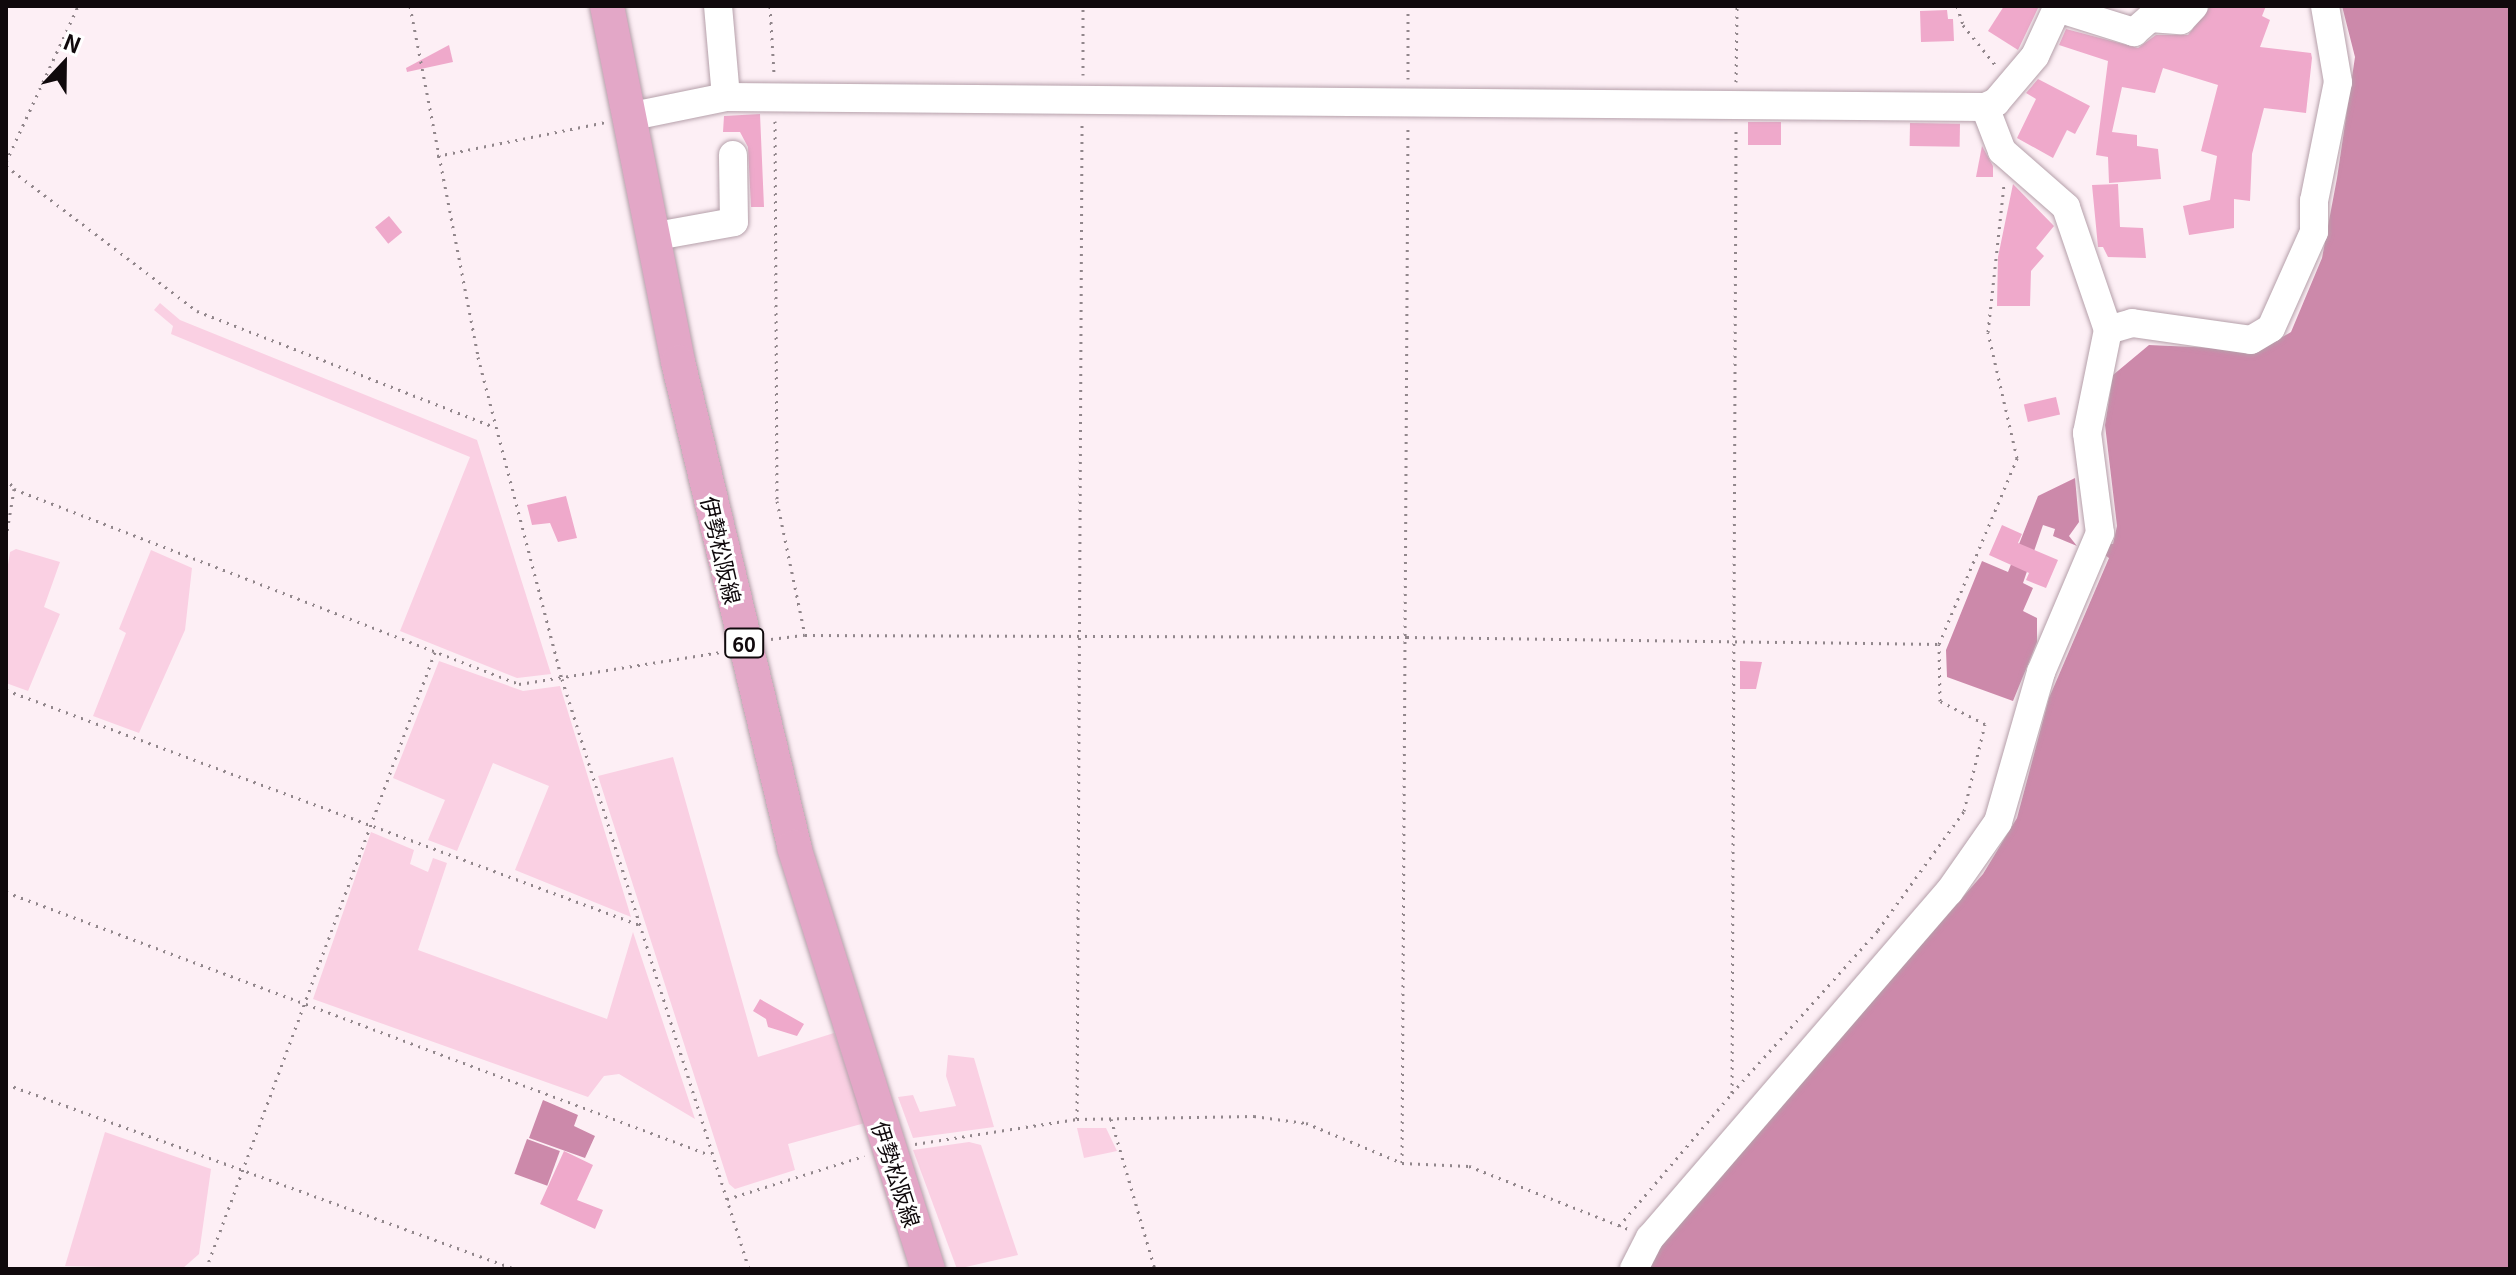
<!DOCTYPE html>
<html>
<head>
<meta charset="utf-8">
<style>
  body { margin:0 }
  #map { position:relative; width:2516px; height:1275px; overflow:hidden; background:#fdeff5; font-family:Georgia,"Noto Sans JP",serif }
  div>[style] { position:absolute }
  [style*='--x'] { left:calc(var(--x)*1px); top:calc(var(--y)*1px); width:calc(var(--w)*1px); rotate:calc(var(--a)*1deg) }
  .green>* { inset:0; background:#fad0e3 }
  .water>* { inset:0; background:#cc89aa; transform-origin:0 0 }
  .building>* { inset:0; background:#efa9cb; transform-origin:0 0 }
  .path>* { height:3px; margin-top:-1.5px; transform-origin:0; background:repeating-linear-gradient(90deg,#91868b 0 2px,transparent 0 8px) }
  .roads { filter:drop-shadow(0 0 2px #b5a0aa) drop-shadow(0 0 2px #b5a0aa) }
  .minor>* { height:28px; margin:-14px; padding:0 14px; transform-origin:14px; border-radius:14px; background:#fff }
  .major>* { height:34px; margin:-17px; padding:0 17px; transform-origin:17px; border-radius:17px; background:#e3a7c7 }
  span { translate:-50% -50%; white-space:nowrap; text-align:center; line-height:1.15; -webkit-text-stroke:6px #fff; paint-order:stroke }
  .shield-label span { padding:2px 6px; background:#fff; border:2px solid; border-radius:6px; -webkit-text-stroke-width:0 }
  .shield-label { font-size:20px; color:#10090c; font-weight:700 }
  .street-label { font-size:22px; color:#10090c }
  .frame { position:absolute; inset:0; border:8px solid #10090c; pointer-events:none }
  .north { position:absolute; left:24px; top:24px; width:80px; height:80px; -webkit-text-stroke:6px #fff; paint-order:stroke; rotate:22deg; font-size:22px; font-weight:700; line-height:32px; text-align:center; color:#10090c }
  .north::after { content:''; display:block; margin:auto; width:28px; height:36px; background:#10090c; clip-path:polygon(50% 0,100% 100%,50% 72%,0 100%) }
</style>
</head>
<body>
<div id="map">
  <div class="green">
    <i style="clip-path:polygon(160px 303px,180px 320px,477px 440px,551px 674px,517px 678px,400px 631px,470px 457px,171px 334px,173px 326px,154px 310px)"></i>
    <i style="clip-path:polygon(16px 549px,60px 562px,44px 607px,60px 614px,28px 691px,6px 683px,6px 577px,10px 552px)"></i>
    <i style="clip-path:polygon(151px 550px,192px 568px,185px 630px,139px 733px,93px 716px,126px 633px,119px 629px)"></i>
    <i style="clip-path:polygon(439px 661px,523px 691px,560px 686px,631px 917px,515px 870px,549px 786px,493px 763px,457px 851px,428px 840px,445px 800px,393px 778px)"></i>
    <i style="clip-path:polygon(673px 757px,758px 1057px,834px 1033px,865px 1123px,788px 1144px,795px 1170px,735px 1189px,729px 1184px,598px 776px)"></i>
    <i style="clip-path:polygon(371px 832px,414px 850px,410px 864px,428px 872px,433px 858px,447px 863px,418px 950px,607px 1019px,633px 932px,695px 1119px,619px 1074px,604px 1076px,588px 1097px,313px 999px)"></i>
    <i style="clip-path:polygon(948px 1055px,974px 1058px,994px 1127px,913px 1138px,898px 1097px,913px 1095px,920px 1112px,956px 1106px,946px 1076px)"></i>
    <i style="clip-path:polygon(1077px 1128px,1106px 1128px,1117px 1151px,1084px 1158px)"></i>
    <i style="clip-path:polygon(105px 1132px,211px 1169px,199px 1254px,182px 1269px,65px 1266px)"></i>
    <i style="clip-path:polygon(969px 1142px,981px 1145px,1018px 1255px,957px 1269px,913px 1150px)"></i>
  </div>
  <div class="water">
    <i style="clip-path:polygon(2342px 6px,2510px 6px,2510px 1269px,1649px 1269px,1658px 1248px,1983px 874px,2017px 818px,2049px 698px,2109px 558px,2102px 553px,2106px 544px,2113px 544px,2117px 526px,2105px 425px,2113px 375px,2149px 345px,2260px 350px,2291px 332px,2322px 258px,2337px 178px,2355px 57px)"></i>
    <i style="clip-path:polygon(2075px 478px,2079px 522px,2069px 536px,2077px 546px,2053px 536px,2055px 529px,2043px 525px,2023px 583px,2033px 588px,2023px 611px,2037px 618px,2037px 642px,2013px 701px,1947px 677px,1946px 650px,1982px 561px,2008px 572px,2038px 496px)"></i>
    <i style="clip-path:polygon(543px 1100px,578px 1115px,574px 1126px,595px 1136px,585px 1158px,529px 1138px)"></i>
    <i style="left:527px;top:1139px;width:35px;height:37px;rotate:20deg"></i>
  </div>
  <div class="building">
    <i style="clip-path:polygon(2004px 6px,2039px 6px,2018px 50px,1988px 31px)"></i>
    <i style="clip-path:polygon(2211px 6px,2266px 6px,2262px 16px,2270px 20px,2260px 47px,2311px 53px,2312px 58px,2306px 113px,2264px 108px,2252px 154px,2250px 201px,2234px 199px,2234px 228px,2189px 235px,2183px 206px,2210px 200px,2217px 156px,2201px 151px,2218px 85px,2163px 68px,2155px 93px,2122px 87px,2112px 132px,2137px 135px,2137px 146px,2158px 149px,2161px 179px,2109px 183px,2108px 157px,2096px 155px,2108px 61px,2059px 45px,2066px 29px,2138px 48px,2156px 35px,2188px 35px)"></i>
    <i style="clip-path:polygon(1947px 10px,1948px 19px,1953px 19px,1954px 41px,1921px 42px,1920px 11px)"></i>
    <i style="clip-path:polygon(449px 45px,453px 62px,407px 72px,406px 68px)"></i>
    <i style="clip-path:polygon(2038px 79px,2090px 106px,2075px 134px,2067px 130px,2053px 158px,2017px 138px,2036px 99px,2026px 93px)"></i>
    <i style="clip-path:polygon(760px 114px,764px 207px,751px 207px,748px 147px,740px 132px,723px 132px,724px 116px)"></i>
    <i style="left:1748px;top:122px;width:33px;height:23px"></i>
    <i style="left:1910px;top:123px;width:50px;height:23px;rotate:1deg"></i>
    <i style="clip-path:polygon(1982px 146px,1993px 166px,1993px 177px,1976px 177px)"></i>
    <i style="clip-path:polygon(2013px 184px,2054px 226px,2036px 248px,2044px 256px,2031px 271px,2030px 306px,1997px 306px,1998px 257px)"></i>
    <i style="clip-path:polygon(2118px 184px,2120px 227px,2143px 228px,2146px 258px,2108px 257px,2103px 247px,2098px 247px,2092px 185px)"></i>
    <i style="left:389px;top:216px;width:21px;height:18px;rotate:51deg"></i>
    <i style="left:2056px;top:397px;width:18px;height:33px;rotate:77deg"></i>
    <i style="clip-path:polygon(566px 496px,577px 538px,558px 542px,550px 523px,532px 525px,527px 505px)"></i>
    <i style="clip-path:polygon(2002px 525px,2022px 534px,2018px 543px,2058px 560px,2046px 588px,2026px 580px,2029px 573px,1989px 555px)"></i>
    <i style="clip-path:polygon(1740px 661px,1762px 662px,1756px 689px,1740px 689px)"></i>
    <i style="clip-path:polygon(760px 999px,804px 1024px,797px 1036px,768px 1027px,766px 1019px,753px 1011px)"></i>
    <i style="clip-path:polygon(564px 1151px,593px 1165px,577px 1200px,603px 1210px,595px 1229px,540px 1204px)"></i>
  </div>
  <div class="path">
    <i style="--x:410;--y:6;--w:358;--a:79"></i>
    <i style="--x:478;--y:357;--w:333;--a:75.4"></i>
    <i style="--x:562;--y:679;--w:619;--a:72.41"></i>
    <i style="--x:770;--y:6;--w:68;--a:86.6"></i>
    <i style="--x:1957;--y:6;--w:20;--a:72"></i>
    <i style="--x:1963;--y:25;--w:54;--a:51"></i>
    <i style="--x:1083;--y:75;--w:69;--a:-90"></i>
    <i style="--x:1408;--y:79;--w:73;--a:-90"></i>
    <i style="--x:1736;--y:82;--w:76;--a:-89.2"></i>
    <i style="--x:775;--y:121;--w:380;--a:89.7"></i>
    <i style="--x:777;--y:501;--w:137;--a:78.2"></i>
    <i style="--x:437;--y:156;--w:171;--a:-11.4"></i>
    <i style="--x:6;--y:162;--w:172;--a:-65.2"></i>
    <i style="--x:6;--y:166;--w:240;--a:37.2"></i>
    <i style="--x:197;--y:311;--w:320;--a:21.3"></i>
    <i style="--x:6;--y:477;--w:14;--a:56"></i>
    <i style="--x:14;--y:489;--w:541;--a:21.11"></i>
    <i style="--x:519;--y:684;--w:206;--a:-9"></i>
    <i style="--x:6;--y:538;--w:50;--a:-80.7"></i>
    <i style="--x:771;--y:639;--w:34;--a:-7"></i>
    <i style="--x:805;--y:635;--w:602;--a:0.19"></i>
    <i style="--x:1407;--y:637;--w:532;--a:0.75"></i>
    <i style="--x:6;--y:690;--w:676;--a:20.34"></i>
    <i style="--x:6;--y:892;--w:752;--a:20.48"></i>
    <i style="--x:6;--y:1084;--w:542;--a:19.97"></i>
    <i style="--x:1732;--y:1093;--w:219;--a:-48.1"></i>
    <i style="--x:1878;--y:930;--w:147;--a:-54.1"></i>
    <i style="--x:1964;--y:811;--w:89;--a:-76.4"></i>
    <i style="--x:1985;--y:724;--w:51;--a:-152.9"></i>
    <i style="--x:1940;--y:701;--w:57;--a:-91"></i>
    <i style="--x:1939;--y:644;--w:202;--a:-67.2"></i>
    <i style="--x:2017;--y:458;--w:129;--a:-103"></i>
    <i style="--x:1988;--y:332;--w:149;--a:-83.8"></i>
    <i style="--x:1077;--y:1119;--w:996;--a:-89.71"></i>
    <i style="--x:1111;--y:1119;--w:156;--a:73.7"></i>
    <i style="--x:915;--y:1144;--w:164;--a:-8.8"></i>
    <i style="--x:1077;--y:1119;--w:177;--a:-1"></i>
    <i style="--x:1254;--y:1116;--w:52;--a:7.7"></i>
    <i style="--x:1306;--y:1123;--w:104;--a:22.6"></i>
    <i style="--x:1402;--y:1163;--w:67;--a:2.6"></i>
    <i style="--x:1469;--y:1166;--w:171;--a:21.6"></i>
    <i style="--x:1402;--y:1163;--w:1036;--a:-89.67"></i>
    <i style="--x:727;--y:1199;--w:144;--a:-17.4"></i>
    <i style="--x:1619;--y:1226;--w:175;--a:-49.6"></i>
    <i style="--x:1732;--y:1093;--w:963;--a:-89.76"></i>
    <i style="--x:206;--y:1269;--w:658;--a:-69.64"></i>
  </div>
  <div class="roads">
    <div class="minor">
      <i style="--x:2057;--y:8;--w:81;--a:17.3"></i>
      <i style="--x:2134;--y:32;--w:21;--a:-41"></i>
      <i style="--x:2150;--y:18;--w:31;--a:4"></i>
      <i style="--x:2181;--y:20;--w:19;--a:-47"></i>
      <i style="--x:726;--y:97;--w:1259;--a:0.46"></i>
      <i style="--x:1985;--y:107;--w:12;--a:-24"></i>
      <i style="--x:1996;--y:102;--w:60;--a:-49.7"></i>
      <i style="--x:2035;--y:56;--w:55;--a:-65.3"></i>
      <i style="--x:628;--y:117;--w:100;--a:-11.5"></i>
      <i style="--x:726;--y:97;--w:91;--a:-95"></i>
      <i style="--x:651;--y:237;--w:84;--a:-10.2"></i>
      <i style="--x:734;--y:222;--w:67;--a:-90.9"></i>
      <i style="--x:2108;--y:330;--w:25;--a:-16"></i>
      <i style="--x:2132;--y:323;--w:120;--a:8.1"></i>
      <i style="--x:2251;--y:340;--w:23;--a:-31"></i>
      <i style="--x:2271;--y:328;--w:105;--a:-65.9"></i>
      <i style="--x:2314;--y:232;--w:31;--a:-90"></i>
      <i style="--x:2314;--y:201;--w:121;--a:-78.6"></i>
      <i style="--x:2338;--y:82;--w:77;--a:-99.7"></i>
      <i style="--x:1634;--y:1269;--w:35;--a:-63"></i>
      <i style="--x:1650;--y:1238;--w:457;--a:-49.2"></i>
      <i style="--x:1949;--y:892;--w:85;--a:-55"></i>
      <i style="--x:1998;--y:822;--w:156;--a:-74"></i>
      <i style="--x:2041;--y:672;--w:151;--a:-67"></i>
      <i style="--x:2100;--y:533;--w:101;--a:-97.4"></i>
      <i style="--x:2087;--y:433;--w:105;--a:-78.5"></i>
      <i style="--x:2108;--y:330;--w:130;--a:-108.9"></i>
      <i style="--x:2066;--y:207;--w:85;--a:-138.8"></i>
      <i style="--x:2002;--y:151;--w:47;--a:-111.1"></i>
    </div>
    <div class="major">
      <i style="--x:607;--y:6;--w:363;--a:78.7"></i>
      <i style="--x:678;--y:362;--w:499;--a:76.5"></i>
      <i style="--x:794;--y:847;--w:443;--a:72.4"></i>
    </div>
  </div>
  <div class="shield-label">
    <span style="left:744px;top:643px">60</span>
  </div>
  <div class="street-label">
    <span style="left:722px;top:550px;rotate:77deg">伊勢松阪線</span>
    <span style="left:897px;top:1174px;rotate:72deg">伊勢松阪線</span>
  </div>
  <div class="frame"></div>
  <div class="north">N</div>
</div>
</body>
</html>
